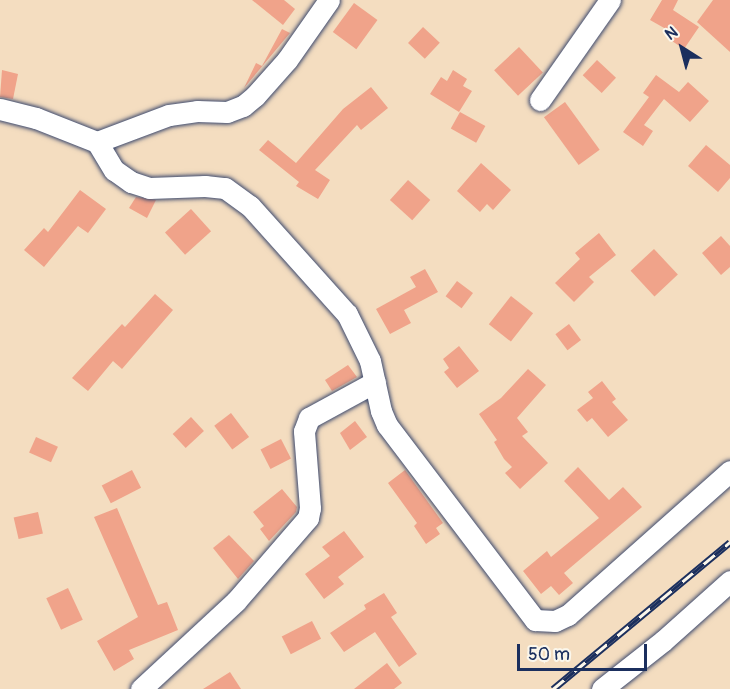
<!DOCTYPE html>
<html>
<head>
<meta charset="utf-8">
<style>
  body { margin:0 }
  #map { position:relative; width:730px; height:689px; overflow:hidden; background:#f4ddc0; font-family:Pangolin,sans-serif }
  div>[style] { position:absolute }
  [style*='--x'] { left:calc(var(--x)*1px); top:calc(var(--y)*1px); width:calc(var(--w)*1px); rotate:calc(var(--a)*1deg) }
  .building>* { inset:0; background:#f0a38a; transform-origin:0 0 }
  .roads { filter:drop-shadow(0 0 2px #3c496d) drop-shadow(0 0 2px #3c496d) }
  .minor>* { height:21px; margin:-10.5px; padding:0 10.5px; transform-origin:10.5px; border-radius:10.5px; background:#fff }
  .rail>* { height:7px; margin-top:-3.5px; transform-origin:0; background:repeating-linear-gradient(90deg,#fbf7ec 0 14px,#1b2f5e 0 28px); box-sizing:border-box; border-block:2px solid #1b2f5e }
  span { translate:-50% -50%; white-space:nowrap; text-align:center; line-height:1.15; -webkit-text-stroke:4.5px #fbf7ec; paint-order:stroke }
  .north { position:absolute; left:652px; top:18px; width:60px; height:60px; -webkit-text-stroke:4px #fbf7ec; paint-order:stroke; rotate:324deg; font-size:16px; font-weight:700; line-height:24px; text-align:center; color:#1b2f5e }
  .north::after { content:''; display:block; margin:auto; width:21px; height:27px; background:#1b2f5e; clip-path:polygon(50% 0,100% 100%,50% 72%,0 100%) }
  .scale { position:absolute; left:517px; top:644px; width:130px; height:27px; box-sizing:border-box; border:3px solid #1b2f5e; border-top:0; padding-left:8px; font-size:18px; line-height:21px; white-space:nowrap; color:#1b2f5e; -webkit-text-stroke:4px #fbf7ec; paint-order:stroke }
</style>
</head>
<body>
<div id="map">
  <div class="building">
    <i style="clip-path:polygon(252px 0,284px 0,295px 9px,283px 25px)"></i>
    <i style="clip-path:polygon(662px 0,678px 0,673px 10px,699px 27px,684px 49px,669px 39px,673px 33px,650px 20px)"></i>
    <i style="clip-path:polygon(713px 0,730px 0,730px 52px,697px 22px)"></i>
    <i style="left:354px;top:3px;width:29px;height:36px;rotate:36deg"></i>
    <i style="left:423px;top:27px;width:23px;height:22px;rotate:43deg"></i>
    <i style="clip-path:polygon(282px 29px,290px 33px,244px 88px,256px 63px,262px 66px)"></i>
    <i style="left:519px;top:47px;width:35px;height:34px;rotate:47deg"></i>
    <i style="left:597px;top:60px;width:26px;height:21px;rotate:43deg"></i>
    <i style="clip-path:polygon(2px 70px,18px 74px,13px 99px,0 97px)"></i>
    <i style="clip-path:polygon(453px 70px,467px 79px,463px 86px,472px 91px,459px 112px,430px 94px,441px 77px,447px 81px)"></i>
    <i style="clip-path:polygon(656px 75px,679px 92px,688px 82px,709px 101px,690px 122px,664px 99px,644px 125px,653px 131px,643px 146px,623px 132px,649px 97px,643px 93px)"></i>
    <i style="clip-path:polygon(371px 87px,388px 108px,361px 130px,357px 125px,315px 170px,330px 180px,318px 199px,296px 186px,299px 182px,259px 150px,268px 140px,296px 163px,343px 109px)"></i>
    <i style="left:565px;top:102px;width:59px;height:26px;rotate:54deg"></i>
    <i style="left:460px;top:112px;width:29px;height:19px;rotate:29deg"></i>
    <i style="clip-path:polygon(706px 145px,730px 165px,730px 178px,718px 192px,688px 166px)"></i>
    <i style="clip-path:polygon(481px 163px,511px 190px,493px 210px,487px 204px,480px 212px,457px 191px)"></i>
    <i style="left:408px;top:180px;width:30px;height:27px;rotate:42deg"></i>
    <i style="clip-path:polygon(80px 190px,106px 209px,88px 233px,78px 226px,44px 267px,24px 250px,44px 228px,48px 232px)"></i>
    <i style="clip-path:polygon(136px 197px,156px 200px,147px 218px,129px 208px)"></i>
    <i style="left:191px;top:209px;width:30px;height:35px;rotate:48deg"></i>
    <i style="clip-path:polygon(599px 233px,616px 255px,589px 277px,594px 282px,574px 302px,555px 283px,580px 259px,575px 253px)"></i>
    <i style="clip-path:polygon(721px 236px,730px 246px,730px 267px,721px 275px,702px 253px)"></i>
    <i style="left:654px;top:249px;width:35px;height:32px;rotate:47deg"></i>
    <i style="clip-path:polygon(425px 269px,438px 292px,404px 310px,411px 323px,390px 334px,376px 309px,416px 287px,410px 277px)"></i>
    <i style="left:457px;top:281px;width:20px;height:19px;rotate:37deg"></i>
    <i style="clip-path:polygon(155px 294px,173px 310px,122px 369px,113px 361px,88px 391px,72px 378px,122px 324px,125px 327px)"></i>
    <i style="left:511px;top:296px;width:28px;height:36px;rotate:38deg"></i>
    <i style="left:569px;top:324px;width:20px;height:17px;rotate:53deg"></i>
    <i style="clip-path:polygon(459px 346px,479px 371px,457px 388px,444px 372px,449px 368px,443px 359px)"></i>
    <i style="clip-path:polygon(348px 365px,357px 377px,332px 391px,325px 380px)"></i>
    <i style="clip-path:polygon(528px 369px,546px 385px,517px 418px,528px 432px,522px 436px,548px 463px,520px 489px,505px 473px,512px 467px,504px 459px,494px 442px,497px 440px,479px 414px,501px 398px)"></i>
    <i style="clip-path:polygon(602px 381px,616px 399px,612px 402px,628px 420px,608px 437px,592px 418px,587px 422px,577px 410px,593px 398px,588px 392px)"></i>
    <i style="left:231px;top:413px;width:30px;height:21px;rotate:53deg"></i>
    <i style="left:191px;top:417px;width:19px;height:25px;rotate:47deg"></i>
    <i style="clip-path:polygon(355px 421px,367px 437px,350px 450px,340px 433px)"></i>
    <i style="left:36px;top:437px;width:24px;height:17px;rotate:24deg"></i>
    <i style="left:281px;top:439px;width:22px;height:23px;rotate:63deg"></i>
    <i style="clip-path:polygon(578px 467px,609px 500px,623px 487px,642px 507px,564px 573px,573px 583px,559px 595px,551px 586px,541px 594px,523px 571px,547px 551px,551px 557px,599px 518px,564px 481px)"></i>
    <i style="left:132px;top:470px;width:20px;height:34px;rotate:63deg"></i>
    <i style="clip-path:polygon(405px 470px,443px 523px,436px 528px,440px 534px,426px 544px,414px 526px,417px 523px,388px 483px)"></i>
    <i style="clip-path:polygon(282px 489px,297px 507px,296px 512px,269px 541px,260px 529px,264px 526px,253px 512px)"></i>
    <i style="clip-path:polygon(117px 508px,158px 605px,167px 602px,178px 630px,129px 650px,134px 659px,114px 671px,97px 641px,138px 617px,94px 517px)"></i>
    <i style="left:38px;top:512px;width:22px;height:25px;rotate:77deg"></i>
    <i style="clip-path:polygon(344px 531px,364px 557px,338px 577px,344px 584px,324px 599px,305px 574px,330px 556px,322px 547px)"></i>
    <i style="clip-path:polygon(229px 535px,254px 561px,238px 579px,213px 548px)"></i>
    <i style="left:68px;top:588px;width:35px;height:24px;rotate:65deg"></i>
    <i style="clip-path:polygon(384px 593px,397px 613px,391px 617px,417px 654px,399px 667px,375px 632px,344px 652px,330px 633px,366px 609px,364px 605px)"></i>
    <i style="left:312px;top:621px;width:20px;height:34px;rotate:63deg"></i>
    <i style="clip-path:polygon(387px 663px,402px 683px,394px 689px,354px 689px)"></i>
    <i style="clip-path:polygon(230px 672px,241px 689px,203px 689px)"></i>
  </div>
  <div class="roads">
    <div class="minor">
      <i style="--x:540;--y:100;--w:122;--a:-55"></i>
      <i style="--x:0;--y:109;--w:37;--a:14"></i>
      <i style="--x:36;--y:118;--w:66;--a:21.5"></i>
      <i style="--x:97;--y:142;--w:33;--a:59"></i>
      <i style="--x:114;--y:170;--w:21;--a:35"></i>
      <i style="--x:131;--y:182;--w:19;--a:18"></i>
      <i style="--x:149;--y:188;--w:56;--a:-2"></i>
      <i style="--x:205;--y:186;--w:20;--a:6"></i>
      <i style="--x:225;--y:188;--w:31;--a:36"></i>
      <i style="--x:250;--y:206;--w:145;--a:48.1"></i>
      <i style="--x:347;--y:314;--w:52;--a:63.9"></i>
      <i style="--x:370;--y:361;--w:51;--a:77.6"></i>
      <i style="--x:381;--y:411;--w:15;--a:67"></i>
      <i style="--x:387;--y:425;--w:245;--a:52.8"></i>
      <i style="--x:535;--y:620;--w:20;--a:3"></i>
      <i style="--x:555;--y:621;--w:14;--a:-25"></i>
      <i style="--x:568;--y:615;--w:217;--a:-41.6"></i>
      <i style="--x:97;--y:142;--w:77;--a:-20.6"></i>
      <i style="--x:169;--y:115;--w:28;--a:-8"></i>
      <i style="--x:197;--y:111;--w:30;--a:2"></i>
      <i style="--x:227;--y:112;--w:17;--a:-21"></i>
      <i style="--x:243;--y:106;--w:16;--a:-40"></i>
      <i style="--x:255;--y:96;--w:48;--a:-48.4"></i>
      <i style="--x:287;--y:60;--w:73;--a:-55"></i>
      <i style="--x:141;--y:689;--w:129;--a:-42.8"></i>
      <i style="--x:236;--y:601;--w:110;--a:-49.1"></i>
      <i style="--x:308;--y:518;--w:10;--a:-79"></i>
      <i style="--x:310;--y:508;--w:77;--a:-94.5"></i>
      <i style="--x:304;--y:431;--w:14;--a:-69"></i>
      <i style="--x:309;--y:418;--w:75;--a:-28.6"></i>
      <i style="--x:602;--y:689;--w:78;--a:-38.2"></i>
      <i style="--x:663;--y:641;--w:90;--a:-41.8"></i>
    </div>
  </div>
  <div class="rail">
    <i style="--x:553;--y:689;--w:230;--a:-39.7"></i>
  </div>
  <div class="north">N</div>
  <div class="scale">50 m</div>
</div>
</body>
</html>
